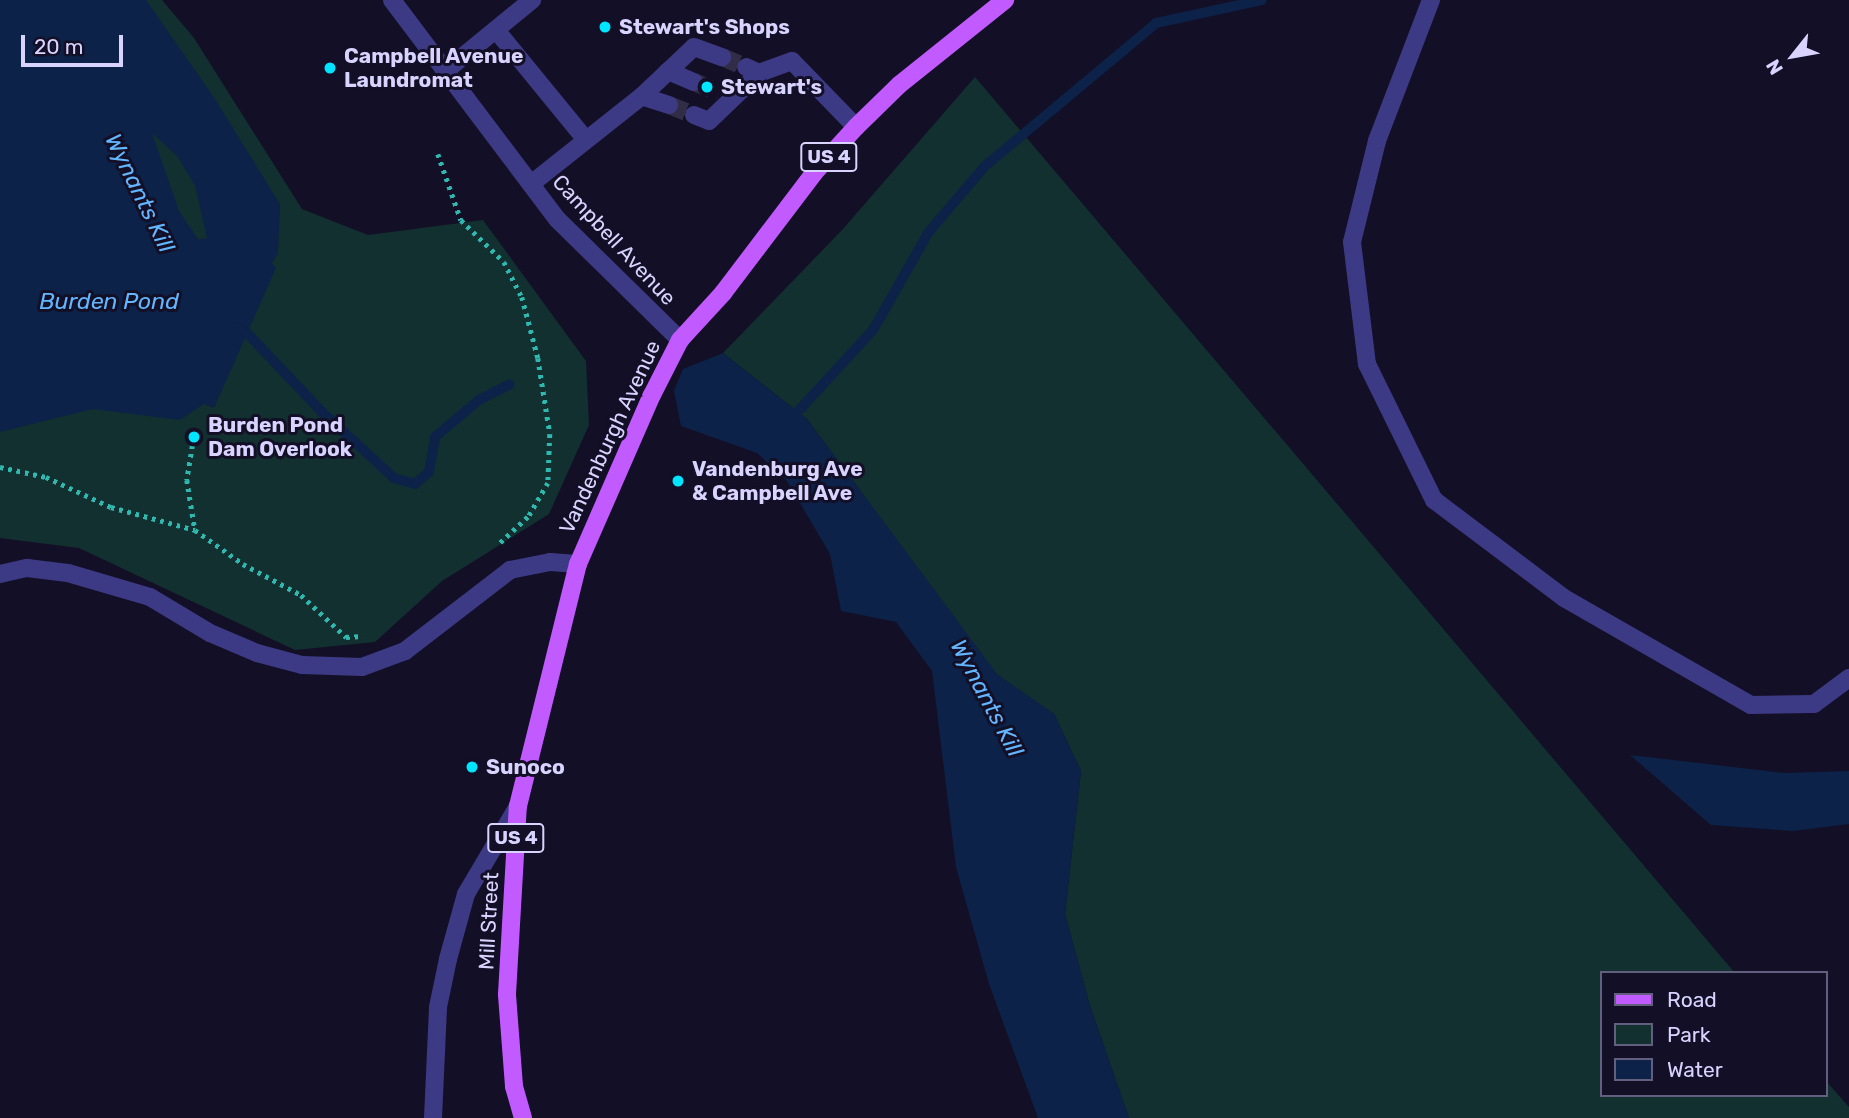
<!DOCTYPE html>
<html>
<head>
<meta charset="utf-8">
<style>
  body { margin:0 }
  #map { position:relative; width:1849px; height:1118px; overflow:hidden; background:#130f26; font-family:Rubik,sans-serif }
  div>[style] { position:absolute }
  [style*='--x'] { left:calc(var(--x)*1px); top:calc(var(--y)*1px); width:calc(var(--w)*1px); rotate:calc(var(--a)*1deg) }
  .green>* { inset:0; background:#12302f }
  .water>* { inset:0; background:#0c2248 }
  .stream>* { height:10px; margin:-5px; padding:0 5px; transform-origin:5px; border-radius:5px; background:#0c2248 }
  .minor-tunnel>* { height:18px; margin-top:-9px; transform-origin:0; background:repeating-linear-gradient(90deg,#312d47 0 18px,transparent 0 27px) }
  .path>* { height:4.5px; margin-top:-2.25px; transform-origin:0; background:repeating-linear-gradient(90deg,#2fb8b0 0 3.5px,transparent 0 8.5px) }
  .minor>* { height:18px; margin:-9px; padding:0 9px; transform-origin:9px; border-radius:9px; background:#3d3a85 }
  .major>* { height:18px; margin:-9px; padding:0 9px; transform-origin:9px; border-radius:9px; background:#c25bff }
  .dots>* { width:19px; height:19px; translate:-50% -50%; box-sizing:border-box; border:4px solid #130f26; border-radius:50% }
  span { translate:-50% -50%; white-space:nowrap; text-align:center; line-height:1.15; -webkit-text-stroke:6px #130f26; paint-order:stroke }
  .shield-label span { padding:2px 5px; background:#130f26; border:2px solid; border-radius:5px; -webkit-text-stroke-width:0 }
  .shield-label { font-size:19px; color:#d9d4ff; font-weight:700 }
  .poi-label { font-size:21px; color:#d9d4ff; font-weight:700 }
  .left { translate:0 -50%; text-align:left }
  .street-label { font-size:21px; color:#d9d4ff }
  .water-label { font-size:23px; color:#62b6ff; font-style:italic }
  .legend { position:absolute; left:1600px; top:971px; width:228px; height:126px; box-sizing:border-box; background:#130f26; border:2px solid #625e7d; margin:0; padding:9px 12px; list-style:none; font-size:21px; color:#d9d4ff }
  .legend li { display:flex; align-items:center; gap:14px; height:35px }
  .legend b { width:35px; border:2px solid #625e7d }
  .north { position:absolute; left:1758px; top:21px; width:70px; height:70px; -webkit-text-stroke:5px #130f26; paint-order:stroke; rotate:239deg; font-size:19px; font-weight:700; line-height:28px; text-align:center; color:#d9d4ff }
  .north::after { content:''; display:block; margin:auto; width:24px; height:32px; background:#d9d4ff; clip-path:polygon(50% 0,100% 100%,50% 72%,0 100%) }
  .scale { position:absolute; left:21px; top:35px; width:102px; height:32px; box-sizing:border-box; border:4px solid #d9d4ff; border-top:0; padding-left:9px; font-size:21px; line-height:24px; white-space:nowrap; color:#d9d4ff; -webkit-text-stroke:5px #130f26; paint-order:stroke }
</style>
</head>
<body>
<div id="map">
  <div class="green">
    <i style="clip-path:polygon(0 0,162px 0,194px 38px,302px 209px,368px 235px,483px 220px,586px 361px,589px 425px,549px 514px,442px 581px,375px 642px,295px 650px,79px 548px,0 538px)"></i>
    <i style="clip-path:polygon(975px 77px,1735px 973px,1602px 973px,1602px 1095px,1826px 1095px,1826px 1081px,1849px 1107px,1849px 1118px,1129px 1118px,1090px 1006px,1065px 914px,1081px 771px,1054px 714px,997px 675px,807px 419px,723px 353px,843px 229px)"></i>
  </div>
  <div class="water">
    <i style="clip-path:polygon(evenodd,0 0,146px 0,215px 99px,280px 204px,278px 253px,272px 263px,276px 268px,214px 408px,204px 404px,180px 420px,93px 409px,0 432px,0 0,152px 133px,178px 157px,195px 186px,207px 238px,198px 239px,179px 211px,152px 133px)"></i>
    <i style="clip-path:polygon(723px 353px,807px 419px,997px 674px,1054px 714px,1081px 771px,1065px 914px,1090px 1006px,1129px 1118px,1038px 1118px,989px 984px,956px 867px,932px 671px,896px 622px,841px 611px,830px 554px,787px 481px,757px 453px,681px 426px,674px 391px,683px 369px)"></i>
    <i style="clip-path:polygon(1630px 755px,1785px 773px,1849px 771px,1849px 824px,1793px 831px,1711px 825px)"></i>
  </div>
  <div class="stream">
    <i style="--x:236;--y:327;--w:13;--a:29"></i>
    <i style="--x:247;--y:333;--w:109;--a:46.5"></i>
    <i style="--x:322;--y:412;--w:98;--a:42.5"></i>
    <i style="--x:394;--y:478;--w:22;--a:16"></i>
    <i style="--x:415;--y:484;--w:18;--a:-41"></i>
    <i style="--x:429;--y:472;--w:36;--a:-80"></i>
    <i style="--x:435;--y:437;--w:57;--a:-40.1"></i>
    <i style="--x:479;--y:400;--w:34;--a:-27"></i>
    <i style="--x:790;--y:420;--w:122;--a:-47.3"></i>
    <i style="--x:873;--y:330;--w:112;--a:-60.4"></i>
    <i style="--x:928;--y:233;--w:87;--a:-49.7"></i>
    <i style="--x:984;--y:167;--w:224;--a:-39.9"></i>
    <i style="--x:1156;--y:23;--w:108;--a:-12.2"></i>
  </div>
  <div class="minor-tunnel">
    <i style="--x:722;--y:57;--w:26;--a:23"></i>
    <i style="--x:694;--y:82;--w:27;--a:22"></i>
    <i style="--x:669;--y:105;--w:27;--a:22"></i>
  </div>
  <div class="path">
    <i style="--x:438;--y:154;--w:70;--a:70.8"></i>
    <i style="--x:461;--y:220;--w:60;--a:44.3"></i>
    <i style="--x:504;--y:262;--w:39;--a:63"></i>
    <i style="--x:522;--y:297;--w:63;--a:75.3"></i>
    <i style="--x:538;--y:358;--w:77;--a:81"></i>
    <i style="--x:550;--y:434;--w:49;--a:92.3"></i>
    <i style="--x:548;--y:483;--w:39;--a:120"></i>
    <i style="--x:528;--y:517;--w:42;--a:136.9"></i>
    <i style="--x:194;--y:437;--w:44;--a:99.2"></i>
    <i style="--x:187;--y:480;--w:51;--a:80.9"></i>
    <i style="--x:195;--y:530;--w:59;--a:35.3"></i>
    <i style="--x:243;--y:564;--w:66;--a:28.1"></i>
    <i style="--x:301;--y:595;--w:62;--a:43"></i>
    <i style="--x:346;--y:637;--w:17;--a:-3"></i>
    <i style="--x:0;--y:467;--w:47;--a:12.3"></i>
    <i style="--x:46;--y:477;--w:72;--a:24.8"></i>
    <i style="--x:111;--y:507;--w:87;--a:15.3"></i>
  </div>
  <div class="minor">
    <i style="--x:392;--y:0;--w:274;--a:53"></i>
    <i style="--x:557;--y:219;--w:173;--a:44.5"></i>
    <i style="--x:1431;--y:0;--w:151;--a:111"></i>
    <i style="--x:1377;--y:141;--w:104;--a:103.9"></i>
    <i style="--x:1352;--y:242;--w:123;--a:83"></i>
    <i style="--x:1367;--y:364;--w:152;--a:63.8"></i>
    <i style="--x:1434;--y:500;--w:163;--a:37"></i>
    <i style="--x:1564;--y:598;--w:215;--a:29.8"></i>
    <i style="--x:1751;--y:705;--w:63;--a:-0.9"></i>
    <i style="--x:1814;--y:704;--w:44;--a:-36.6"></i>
    <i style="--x:496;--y:30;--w:142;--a:50.7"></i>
    <i style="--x:668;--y:71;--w:28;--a:23"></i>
    <i style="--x:444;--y:72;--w:114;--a:-39.3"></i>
    <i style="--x:759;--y:73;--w:35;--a:-20"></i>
    <i style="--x:792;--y:61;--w:92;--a:45.9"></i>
    <i style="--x:669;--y:105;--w:28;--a:-162"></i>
    <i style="--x:642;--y:96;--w:71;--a:-43.3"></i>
    <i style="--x:694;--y:47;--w:30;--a:20"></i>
    <i style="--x:694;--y:115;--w:16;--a:22"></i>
    <i style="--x:709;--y:121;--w:69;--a:-43.8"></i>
    <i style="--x:759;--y:73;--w:14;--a:-155"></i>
    <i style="--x:531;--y:184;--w:142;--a:-38.4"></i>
    <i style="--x:0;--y:574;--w:28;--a:-13"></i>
    <i style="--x:27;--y:568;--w:41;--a:7"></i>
    <i style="--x:68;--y:573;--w:85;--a:16.3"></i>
    <i style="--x:150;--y:597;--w:70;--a:31"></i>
    <i style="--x:210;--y:633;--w:51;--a:23.1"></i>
    <i style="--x:257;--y:653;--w:47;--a:14.9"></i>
    <i style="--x:302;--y:665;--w:60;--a:1.9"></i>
    <i style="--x:362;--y:667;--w:46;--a:-20.4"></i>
    <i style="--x:405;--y:651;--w:133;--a:-37.6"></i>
    <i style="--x:510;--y:570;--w:41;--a:-11.3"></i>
    <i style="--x:550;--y:562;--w:28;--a:4"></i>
    <i style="--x:433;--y:1118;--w:111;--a:-87.4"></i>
    <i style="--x:438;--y:1007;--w:49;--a:-78.2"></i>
    <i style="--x:448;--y:959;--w:67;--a:-74.5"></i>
    <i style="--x:466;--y:894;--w:102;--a:-59.4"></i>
  </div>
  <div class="major">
    <i style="--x:523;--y:1118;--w:33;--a:-106"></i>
    <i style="--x:514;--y:1086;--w:92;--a:-94.4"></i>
    <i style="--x:507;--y:994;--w:188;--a:-86.7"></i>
    <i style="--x:518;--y:806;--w:249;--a:-76.1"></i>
    <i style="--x:578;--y:564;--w:184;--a:-66.4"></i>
    <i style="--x:652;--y:395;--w:62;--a:-63"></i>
    <i style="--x:680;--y:340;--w:64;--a:-47.5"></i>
    <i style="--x:723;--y:293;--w:151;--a:-52.8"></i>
    <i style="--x:814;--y:173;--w:62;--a:-47.6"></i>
    <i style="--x:856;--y:127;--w:60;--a:-44.3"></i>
    <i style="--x:899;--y:85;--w:136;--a:-38.7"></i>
  </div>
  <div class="dots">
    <i style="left:605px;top:27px;background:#00e5ff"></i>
    <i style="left:330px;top:68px;background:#00e5ff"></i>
    <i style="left:707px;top:87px;background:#00e5ff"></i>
    <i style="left:194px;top:437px;background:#00e5ff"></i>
    <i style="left:678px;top:481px;background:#00e5ff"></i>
    <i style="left:472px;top:767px;background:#00e5ff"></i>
  </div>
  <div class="shield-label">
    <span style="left:829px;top:157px">US 4</span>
    <span style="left:516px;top:838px">US 4</span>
  </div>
  <div class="poi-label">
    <span class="left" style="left:619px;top:27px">Stewart's Shops</span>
    <span class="left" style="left:344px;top:68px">Campbell Avenue<br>Laundromat</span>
    <span class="left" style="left:721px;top:87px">Stewart's</span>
    <span class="left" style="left:208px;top:437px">Burden Pond<br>Dam Overlook</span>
    <span class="left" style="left:692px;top:481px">Vandenburg Ave<br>&amp; Campbell Ave</span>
    <span class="left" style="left:486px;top:767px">Sunoco</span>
  </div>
  <div class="street-label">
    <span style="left:614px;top:240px;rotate:47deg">Campbell Avenue</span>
    <span style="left:610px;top:437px;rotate:-65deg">Vandenburgh Avenue</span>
    <span style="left:489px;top:921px;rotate:-87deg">Mill Street</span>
  </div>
  <div class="water-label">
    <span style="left:140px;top:193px;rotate:64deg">Wynants Kill</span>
    <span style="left:109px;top:301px">Burden Pond</span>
    <span style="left:987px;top:698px;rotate:62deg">Wynants Kill</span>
  </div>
  <ul class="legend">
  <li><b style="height:9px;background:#c25bff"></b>Road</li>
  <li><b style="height:19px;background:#12302f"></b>Park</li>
  <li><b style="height:19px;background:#0c2248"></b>Water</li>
  </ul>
  <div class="north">N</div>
  <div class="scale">20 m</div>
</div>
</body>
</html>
